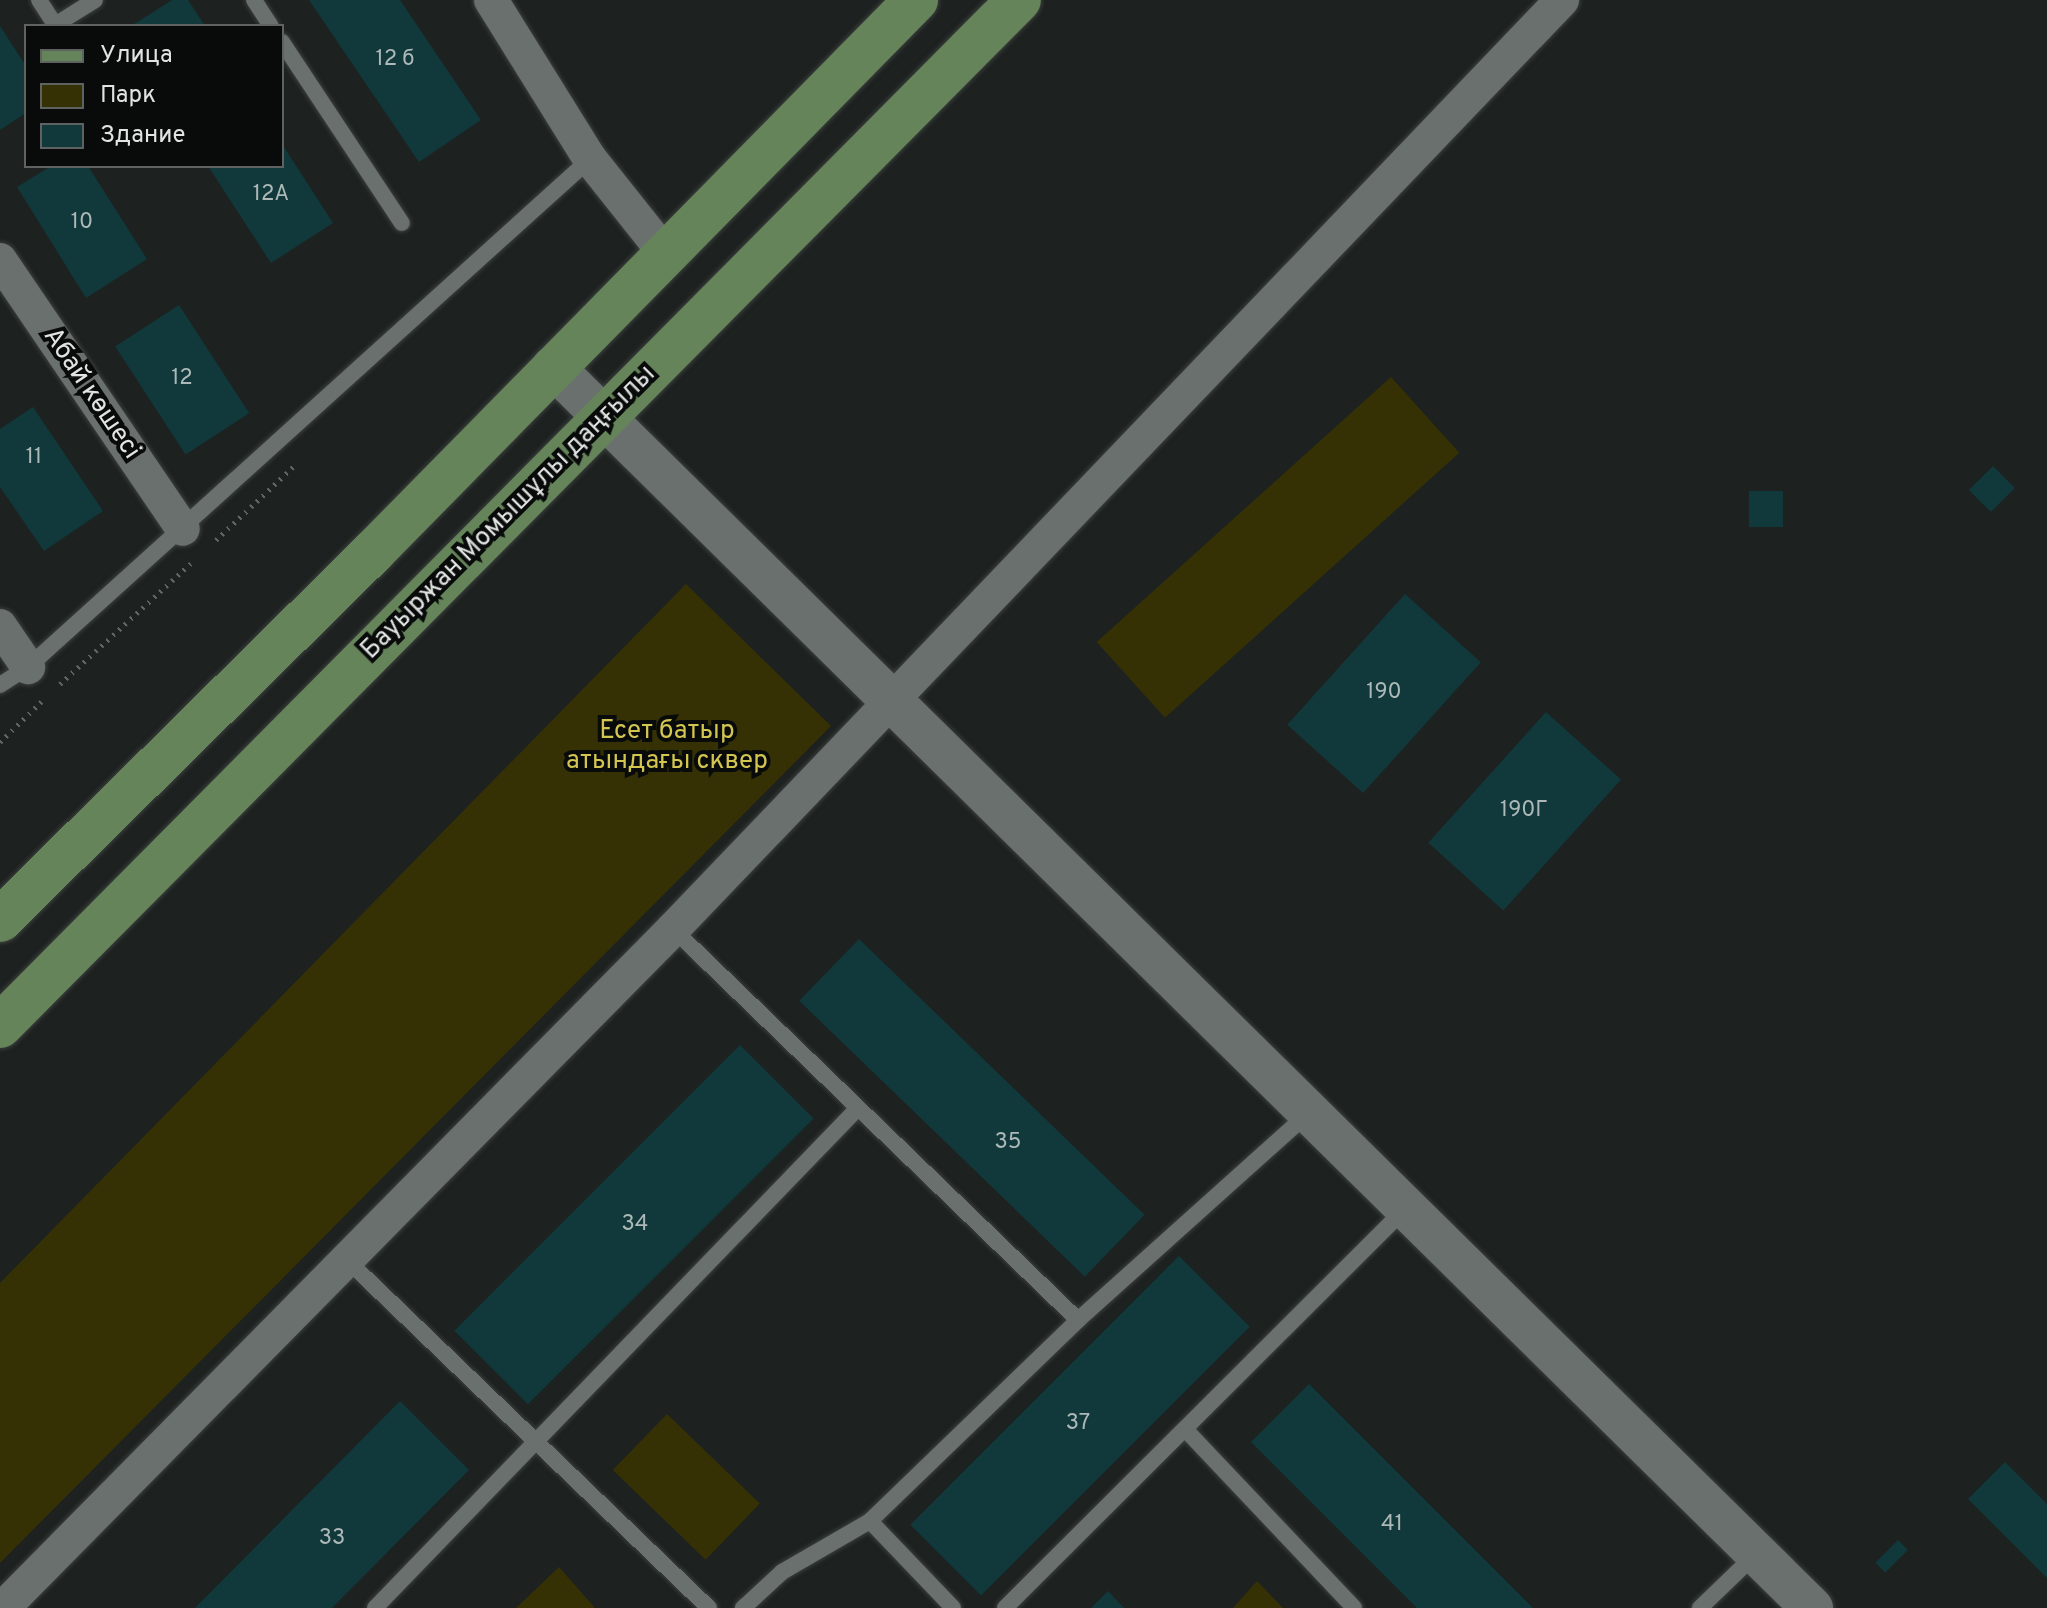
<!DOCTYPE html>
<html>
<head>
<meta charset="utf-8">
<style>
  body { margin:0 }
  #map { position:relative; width:2047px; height:1608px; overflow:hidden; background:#1d2220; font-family:Overpass,sans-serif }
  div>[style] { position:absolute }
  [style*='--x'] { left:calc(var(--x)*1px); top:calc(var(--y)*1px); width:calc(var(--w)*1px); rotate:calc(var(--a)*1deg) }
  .green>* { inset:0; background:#353105; transform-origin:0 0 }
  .building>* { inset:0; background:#11383a; transform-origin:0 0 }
  .path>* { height:5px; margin-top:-2.5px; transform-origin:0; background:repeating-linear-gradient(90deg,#606563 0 2px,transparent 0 8px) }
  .roads { filter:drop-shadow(0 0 2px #3b3f3d) drop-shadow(0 0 2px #3b3f3d) }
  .service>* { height:16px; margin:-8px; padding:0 8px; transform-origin:8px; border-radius:8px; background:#6a706e }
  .minor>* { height:34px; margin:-17px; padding:0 17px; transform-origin:17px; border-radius:17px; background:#6a706e }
  .tertiary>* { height:42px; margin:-21px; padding:0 21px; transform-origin:21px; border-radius:21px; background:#6a706e }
  .primary>* { height:44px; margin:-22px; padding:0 22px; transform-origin:22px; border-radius:22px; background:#66845a }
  span { translate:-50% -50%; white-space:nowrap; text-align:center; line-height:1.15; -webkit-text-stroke:8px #080b0a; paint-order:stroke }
  .number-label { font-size:22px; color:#acb9b8 }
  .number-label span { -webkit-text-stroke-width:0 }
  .street-label { font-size:26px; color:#e0e4e2 }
  .park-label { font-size:26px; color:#d2c550 }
  .legend { position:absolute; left:24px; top:24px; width:260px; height:144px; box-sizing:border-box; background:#080b0a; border:2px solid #5e6260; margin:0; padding:10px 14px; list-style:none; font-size:24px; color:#e0e4e2 }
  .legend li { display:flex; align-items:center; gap:16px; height:40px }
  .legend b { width:40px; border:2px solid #5e6260 }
</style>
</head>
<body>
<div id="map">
  <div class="green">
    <i style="left:1391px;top:377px;width:102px;height:396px;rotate:48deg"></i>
    <i style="clip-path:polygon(686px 584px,831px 726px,0 1563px,0 1283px)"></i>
    <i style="left:667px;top:1414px;width:129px;height:78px;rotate:44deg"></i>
    <i style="clip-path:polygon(559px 1567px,595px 1608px,516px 1608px)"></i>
    <i style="clip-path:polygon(1257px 1581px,1283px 1608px,1233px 1608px)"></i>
  </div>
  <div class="building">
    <i style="clip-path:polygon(172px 0,188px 0,205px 26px,131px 26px)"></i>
    <i style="clip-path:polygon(309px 0,400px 0,481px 120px,419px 162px)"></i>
    <i style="clip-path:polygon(0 26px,26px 66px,26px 113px,0 130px)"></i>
    <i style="clip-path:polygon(282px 144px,333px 223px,271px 263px,208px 166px,282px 166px)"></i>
    <i style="clip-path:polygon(51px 166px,88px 166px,147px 259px,86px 298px,17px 187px)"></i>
    <i style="left:179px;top:305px;width:129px;height:76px;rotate:57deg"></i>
    <i style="clip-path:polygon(33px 407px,103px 511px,44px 551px,0 487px,0 429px)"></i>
    <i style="left:1993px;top:466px;width:31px;height:34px;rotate:45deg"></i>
    <i style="left:1749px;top:491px;width:34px;height:36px"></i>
    <i style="left:1405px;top:594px;width:102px;height:176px;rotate:42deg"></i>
    <i style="left:1546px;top:712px;width:101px;height:176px;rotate:42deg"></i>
    <i style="left:859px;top:939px;width:397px;height:86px;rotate:44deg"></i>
    <i style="left:740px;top:1045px;width:104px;height:404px;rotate:45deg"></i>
    <i style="left:1179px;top:1256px;width:100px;height:380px;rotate:45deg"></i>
    <i style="clip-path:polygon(1309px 1384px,1533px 1608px,1417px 1608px,1251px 1442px)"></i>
    <i style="clip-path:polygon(400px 1401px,469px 1470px,332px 1608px,195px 1608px)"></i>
    <i style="clip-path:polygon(2005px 1462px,2047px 1504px,2047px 1578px,1968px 1499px)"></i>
    <i style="left:1898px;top:1540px;width:14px;height:32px;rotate:45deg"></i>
    <i style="clip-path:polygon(1108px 1591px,1124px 1608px,1091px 1608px)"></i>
  </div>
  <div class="path">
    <i style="--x:216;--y:540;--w:110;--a:-43.5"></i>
    <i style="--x:60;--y:684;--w:178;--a:-42.7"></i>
    <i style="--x:0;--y:742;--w:62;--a:-44.3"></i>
  </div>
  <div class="roads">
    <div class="service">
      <i style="--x:39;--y:0;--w:30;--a:57"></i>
      <i style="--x:55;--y:25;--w:47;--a:-32"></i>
      <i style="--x:254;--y:0;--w:31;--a:57"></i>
      <i style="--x:282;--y:42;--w:217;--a:56.5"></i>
      <i style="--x:0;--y:685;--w:33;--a:-33"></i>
      <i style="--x:28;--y:667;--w:758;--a:-42.11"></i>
      <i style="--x:673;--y:929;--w:563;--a:43.99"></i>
      <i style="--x:347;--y:1260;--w:502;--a:43.87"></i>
      <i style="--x:1185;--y:1429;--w:246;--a:46.6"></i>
      <i style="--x:870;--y:1521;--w:120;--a:46.3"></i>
      <i style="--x:375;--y:1608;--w:695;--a:-45.99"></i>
      <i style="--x:743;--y:1608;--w:53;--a:-42.7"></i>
      <i style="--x:782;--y:1572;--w:102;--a:-30.1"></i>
      <i style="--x:870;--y:1521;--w:289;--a:-44"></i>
      <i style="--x:1078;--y:1320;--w:310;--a:-41.9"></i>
      <i style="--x:1005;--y:1608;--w:566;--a:-44.93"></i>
      <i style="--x:1700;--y:1608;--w:78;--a:-44"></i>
    </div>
    <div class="minor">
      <i style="--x:491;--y:0;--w:187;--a:58.1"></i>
      <i style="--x:590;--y:159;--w:119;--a:51.5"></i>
      <i style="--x:0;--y:260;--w:325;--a:55.8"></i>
      <i style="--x:0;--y:626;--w:50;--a:55.7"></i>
      <i style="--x:3;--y:1608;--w:954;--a:-45.38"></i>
      <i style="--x:673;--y:929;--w:1286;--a:-46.26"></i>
    </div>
    <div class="tertiary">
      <i style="--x:553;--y:367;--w:1768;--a:44.59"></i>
    </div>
    <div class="primary">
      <i style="--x:0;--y:920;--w:525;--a:-44.61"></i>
      <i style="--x:374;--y:551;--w:773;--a:-45.47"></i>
      <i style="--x:0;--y:1026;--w:1446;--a:-45.2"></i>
    </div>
  </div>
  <div class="number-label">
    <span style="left:395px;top:60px">12 б</span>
    <span style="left:271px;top:195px">12А</span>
    <span style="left:82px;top:223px">10</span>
    <span style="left:182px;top:379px">12</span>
    <span style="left:34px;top:458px">11</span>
    <span style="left:1384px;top:693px">190</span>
    <span style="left:1524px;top:811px">190Г</span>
    <span style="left:1008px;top:1143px">35</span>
    <span style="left:635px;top:1225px">34</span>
    <span style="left:1078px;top:1424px">37</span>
    <span style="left:1392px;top:1525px">41</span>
    <span style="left:332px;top:1539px">33</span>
  </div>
  <div class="street-label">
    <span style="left:91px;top:394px;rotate:56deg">Абай көшесі</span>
    <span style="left:509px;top:513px;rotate:-45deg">Бауыржан Момышұлы даңғылы</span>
  </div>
  <div class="park-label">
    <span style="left:667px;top:747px">Есет батыр<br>атындағы сквер</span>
  </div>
  <ul class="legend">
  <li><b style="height:10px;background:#66845a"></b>Улица</li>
  <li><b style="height:22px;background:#353105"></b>Парк</li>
  <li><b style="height:22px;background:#11383a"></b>Здание</li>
  </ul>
</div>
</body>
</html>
